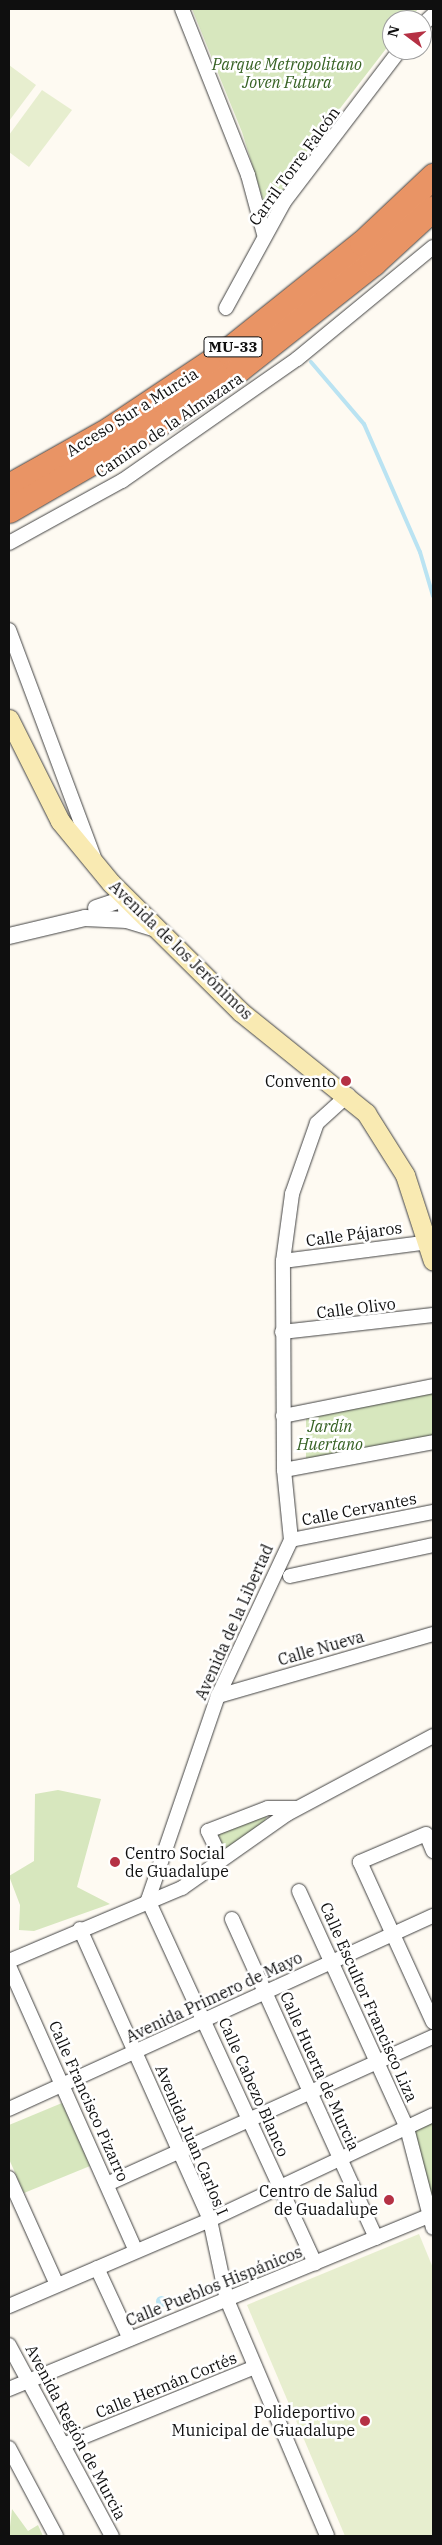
<!DOCTYPE html>
<html>
<head>
<meta charset="utf-8">
<style>
  body { margin:0 }
  #map { position:relative; width:442px; height:2545px; overflow:hidden; background:#fefaf2; font-family:"IBM Plex Serif",serif }
  div>[style] { position:absolute }
  [style*='--x'] { left:calc(var(--x)*1px); top:calc(var(--y)*1px); width:calc(var(--w)*1px); rotate:calc(var(--a)*1deg) }
  .green>* { inset:0; background:#d7e7be }
  .pitch>* { inset:0; background:#e7eecf }
  .water>* { inset:0; background:#bae3f2 }
  .round { border-radius:50% }
  .stream>* { height:4px; margin:-2px; padding:0 2px; transform-origin:2px; border-radius:2px; background:#bae3f2 }
  .roads { filter:drop-shadow(0 0 1px #424242) drop-shadow(0 0 1px #424242) }
  .minor>* { height:14px; margin:-7px; padding:0 7px; transform-origin:7px; border-radius:7px; background:#fff }
  .tertiary>* { height:16px; margin:-8px; padding:0 8px; transform-origin:8px; border-radius:8px; background:#fff }
  .secondary>* { height:19px; margin:-9.5px; padding:0 9.5px; transform-origin:9.5px; border-radius:9.5px; background:#f9eab2 }
  .motorway>* { height:25px; margin:-12.5px; padding:0 12.5px; transform-origin:12.5px; border-radius:12.5px; background:#e99465 }
  .dots>* { width:14px; height:14px; translate:-50% -50%; box-sizing:border-box; border:2px solid #fff; border-radius:50% }
  span { translate:-50% -50%; white-space:nowrap; text-align:center; line-height:1.15; -webkit-text-stroke:5px #fff; paint-order:stroke }
  .shield-label span { padding:1px 4px; background:#fff; border:1px solid; border-radius:4px; -webkit-text-stroke-width:0 }
  .shield-label { font-size:15px; color:#0f0f0f; font-weight:700 }
  .park-label { font-size:16px; color:#376224; font-style:italic }
  .street-label { font-size:16px; color:#0f0f0f }
  .poi-label { font-size:16px; color:#0f0f0f }
  .right { translate:-100% -50%; text-align:right }
  .left { translate:0 -50%; text-align:left }
  .frame { position:absolute; inset:0; border:10px solid #0f0f0f; pointer-events:none }
  .north { position:absolute; left:382px; top:10px; width:50px; height:50px; box-sizing:border-box; background:#fff; border:1px solid #9f9f9f; border-radius:50%; rotate:285deg; font-size:14px; font-weight:700; line-height:20px; text-align:center; color:#0f0f0f }
  .north::after { content:''; display:block; margin:auto; width:18px; height:22px; background:#b53144; clip-path:polygon(50% 0,100% 100%,50% 72%,0 100%) }
</style>
</head>
<body>
<div id="map">
  <div class="green">
    <i style="clip-path:polygon(192px 9px,418px 9px,409px 20px,392px 20px,392px 41px,301px 159px,268px 216px,242px 132px)"></i>
    <i style="clip-path:polygon(433px 1392px,433px 1435px,306px 1462px,306px 1417px)"></i>
    <i style="clip-path:polygon(58px 1790px,101px 1799px,77px 1887px,110px 1904px,34px 1931px,19px 1930px,20px 1905px,9px 1876px,34px 1861px,35px 1794px)"></i>
    <i style="clip-path:polygon(267px 1815px,265px 1821px,225px 1851px,218px 1833px)"></i>
    <i style="clip-path:polygon(62px 2103px,90px 2166px,24px 2193px,9px 2159px,9px 2125px)"></i>
    <i style="clip-path:polygon(433px 2121px,433px 2206px,410px 2131px)"></i>
    <i style="clip-path:polygon(12px 2509px,28px 2531px,38px 2525px,43px 2536px,9px 2536px)"></i>
  </div>
  <div class="pitch">
    <i style="clip-path:polygon(9px 65px,36px 85px,9px 121px)"></i>
    <i style="clip-path:polygon(42px 90px,72px 110px,29px 167px,9px 152px,9px 135px)"></i>
    <i style="clip-path:polygon(419px 2234px,433px 2268px,433px 2536px,345px 2536px,247px 2305px)"></i>
  </div>
  <div class="water">
    <i class="round" style="left:155.5px;top:2295.5px;width:11px;height:11px"></i>
  </div>
  <div class="stream">
    <i style="--x:311;--y:362;--w:82;--a:49.5"></i>
    <i style="--x:364;--y:424;--w:140;--a:66.4"></i>
    <i style="--x:420;--y:552;--w:46;--a:73.5"></i>
  </div>
  <div class="roads">
    <div class="minor">
      <i style="--x:182;--y:9;--w:179;--a:68.3"></i>
      <i style="--x:248;--y:175;--w:61;--a:74.8"></i>
      <i style="--x:422;--y:25;--w:15;--a:-42"></i>
      <i style="--x:226;--y:308;--w:121;--a:-61.3"></i>
      <i style="--x:284;--y:202;--w:191;--a:-52.7"></i>
      <i style="--x:9;--y:543;--w:129;--a:-28.8"></i>
      <i style="--x:122;--y:481;--w:213;--a:-34.9"></i>
      <i style="--x:297;--y:359;--w:176;--a:-39.5"></i>
      <i style="--x:9;--y:630;--w:242;--a:69.5"></i>
      <i style="--x:283;--y:1261;--w:147;--a:-7.4"></i>
      <i style="--x:282;--y:1332;--w:152;--a:-6.4"></i>
      <i style="--x:283;--y:1416;--w:153;--a:-11.3"></i>
      <i style="--x:284;--y:1470;--w:152;--a:-10.6"></i>
      <i style="--x:291;--y:1540;--w:145;--a:-11.2"></i>
      <i style="--x:290;--y:1576;--w:146;--a:-12.2"></i>
      <i style="--x:218;--y:1696;--w:224;--a:-16.1"></i>
      <i style="--x:433;--y:1851;--w:18;--a:-112"></i>
      <i style="--x:426;--y:1834;--w:72;--a:157"></i>
      <i style="--x:360;--y:1862;--w:176;--a:65.5"></i>
      <i style="--x:221;--y:1858;--w:30;--a:-116"></i>
      <i style="--x:208;--y:1831;--w:64;--a:-21"></i>
      <i style="--x:268;--y:1808;--w:28;--a:0"></i>
      <i style="--x:299;--y:1891;--w:260;--a:65.5"></i>
      <i style="--x:407;--y:2128;--w:103;--a:75.4"></i>
      <i style="--x:148;--y:1900;--w:216;--a:-71.1"></i>
      <i style="--x:218;--y:1696;--w:172;--a:-64.9"></i>
      <i style="--x:291;--y:1540;--w:70;--a:-95.7"></i>
      <i style="--x:284;--y:1470;--w:209;--a:-90.3"></i>
      <i style="--x:283;--y:1261;--w:68;--a:-82.3"></i>
      <i style="--x:292;--y:1194;--w:75;--a:-70.6"></i>
      <i style="--x:317;--y:1123;--w:42;--a:-42.1"></i>
      <i style="--x:148;--y:1900;--w:400;--a:65.3"></i>
      <i style="--x:232;--y:1919;--w:350;--a:65.7"></i>
      <i style="--x:80;--y:1929;--w:319;--a:65.9"></i>
      <i style="--x:210;--y:2220;--w:82;--a:78"></i>
      <i style="--x:227;--y:2300;--w:256;--a:67"></i>
      <i style="--x:9;--y:1961;--w:188;--a:-22.9"></i>
      <i style="--x:182;--y:1888;--w:128;--a:-35.2"></i>
      <i style="--x:287;--y:1814;--w:166;--a:-28.1"></i>
      <i style="--x:9;--y:1966;--w:312;--a:66"></i>
      <i style="--x:9;--y:2109;--w:466;--a:-24.5"></i>
      <i style="--x:9;--y:2178;--w:117;--a:65.8"></i>
      <i style="--x:107;--y:2184;--w:358;--a:-24.3"></i>
      <i style="--x:97;--y:2268;--w:78;--a:65.1"></i>
      <i style="--x:9;--y:2306;--w:219;--a:-23.2"></i>
      <i style="--x:210;--y:2220;--w:246;--a:-25.2"></i>
      <i style="--x:9;--y:2345;--w:217;--a:61.7"></i>
      <i style="--x:9;--y:2389;--w:459;--a:-22.4"></i>
      <i style="--x:63;--y:2445;--w:207;--a:-22.1"></i>
      <i style="--x:9;--y:2448;--w:100;--a:61.9"></i>
    </div>
    <div class="tertiary">
      <i style="--x:96;--y:908;--w:26;--a:-18"></i>
      <i style="--x:121;--y:900;--w:6;--a:0"></i>
      <i style="--x:127;--y:900;--w:10;--a:96"></i>
      <i style="--x:9;--y:936;--w:78;--a:-13.3"></i>
      <i style="--x:85;--y:918;--w:42;--a:2.7"></i>
      <i style="--x:127;--y:920;--w:30;--a:17"></i>
    </div>
    <div class="secondary">
      <i style="--x:9;--y:719;--w:114;--a:63.4"></i>
      <i style="--x:60;--y:821;--w:80;--a:50.6"></i>
      <i style="--x:111;--y:883;--w:183;--a:44.8"></i>
      <i style="--x:241;--y:1012;--w:161;--a:38.9"></i>
      <i style="--x:366;--y:1113;--w:73;--a:57.8"></i>
      <i style="--x:405;--y:1175;--w:90;--a:72"></i>
    </div>
    <div class="motorway">
      <i style="--x:9;--y:486;--w:116;--a:-29.4"></i>
      <i style="--x:110;--y:429;--w:141;--a:-33.7"></i>
      <i style="--x:227;--y:351;--w:173;--a:-38.7"></i>
      <i style="--x:362;--y:243;--w:98;--a:-43.3"></i>
      <i style="--x:9;--y:510;--w:190;--a:-30.1"></i>
      <i style="--x:173;--y:415;--w:80;--a:-34.9"></i>
      <i style="--x:239;--y:369;--w:171;--a:-38.3"></i>
      <i style="--x:373;--y:263;--w:81;--a:-42.5"></i>
    </div>
  </div>
  <div class="dots">
    <i style="left:346px;top:1081px;background:#b53144"></i>
    <i style="left:115px;top:1862px;background:#b53144"></i>
    <i style="left:389px;top:2200px;background:#b53144"></i>
    <i style="left:365px;top:2421px;background:#b53144"></i>
  </div>
  <div class="shield-label">
    <span style="left:233px;top:347px">MU-33</span>
  </div>
  <div class="park-label">
    <span style="left:287px;top:73px">Parque Metropolitano<br>Joven Futura</span>
    <span style="left:330px;top:1435px">Jardín<br>Huertano</span>
  </div>
  <div class="street-label">
    <span style="left:294px;top:166px;rotate:-54deg">Carril Torre Falcón</span>
    <span style="left:132px;top:412px;rotate:-32deg">Acceso Sur a Murcia</span>
    <span style="left:169px;top:425px;rotate:-34deg">Camino de la Almazara</span>
    <span style="left:181px;top:950px;rotate:44deg">Avenida de los Jerónimos</span>
    <span style="left:354px;top:1234px;rotate:-8deg">Calle Pájaros</span>
    <span style="left:356px;top:1308px;rotate:-7deg">Calle Olivo</span>
    <span style="left:359px;top:1509px;rotate:-11deg">Calle Cervantes</span>
    <span style="left:234px;top:1622px;rotate:-66deg">Avenida de la Libertad</span>
    <span style="left:321px;top:1648px;rotate:-16deg">Calle Nueva</span>
    <span style="left:214px;top:1997px;rotate:-25deg">Avenida Primero de Mayo</span>
    <span style="left:369px;top:2002px;rotate:66deg">Calle Escultor Francisco Liza</span>
    <span style="left:320px;top:2071px;rotate:66deg">Calle Huerta de Murcia</span>
    <span style="left:254px;top:2087px;rotate:66deg">Calle Cabezo Blanco</span>
    <span style="left:89px;top:2101px;rotate:66deg">Calle Francisco Pizarro</span>
    <span style="left:192px;top:2140px;rotate:67deg">Avenida Juan Carlos I</span>
    <span style="left:214px;top:2286px;rotate:-22deg">Calle Pueblos Hispánicos</span>
    <span style="left:166px;top:2385px;rotate:-22deg">Calle Hernán Cortés</span>
    <span style="left:76px;top:2432px;rotate:62deg">Avenida Región de Murcia</span>
  </div>
  <div class="poi-label">
    <span class="right" style="left:336px;top:1081px">Convento</span>
    <span class="left" style="left:125px;top:1862px">Centro Social<br>de Guadalupe</span>
    <span class="right" style="left:378px;top:2200px">Centro de Salud<br>de Guadalupe</span>
    <span class="right" style="left:355px;top:2421px">Polideportivo<br>Municipal de Guadalupe</span>
  </div>
  <div class="frame"></div>
  <div class="north">N</div>
</div>
</body>
</html>
